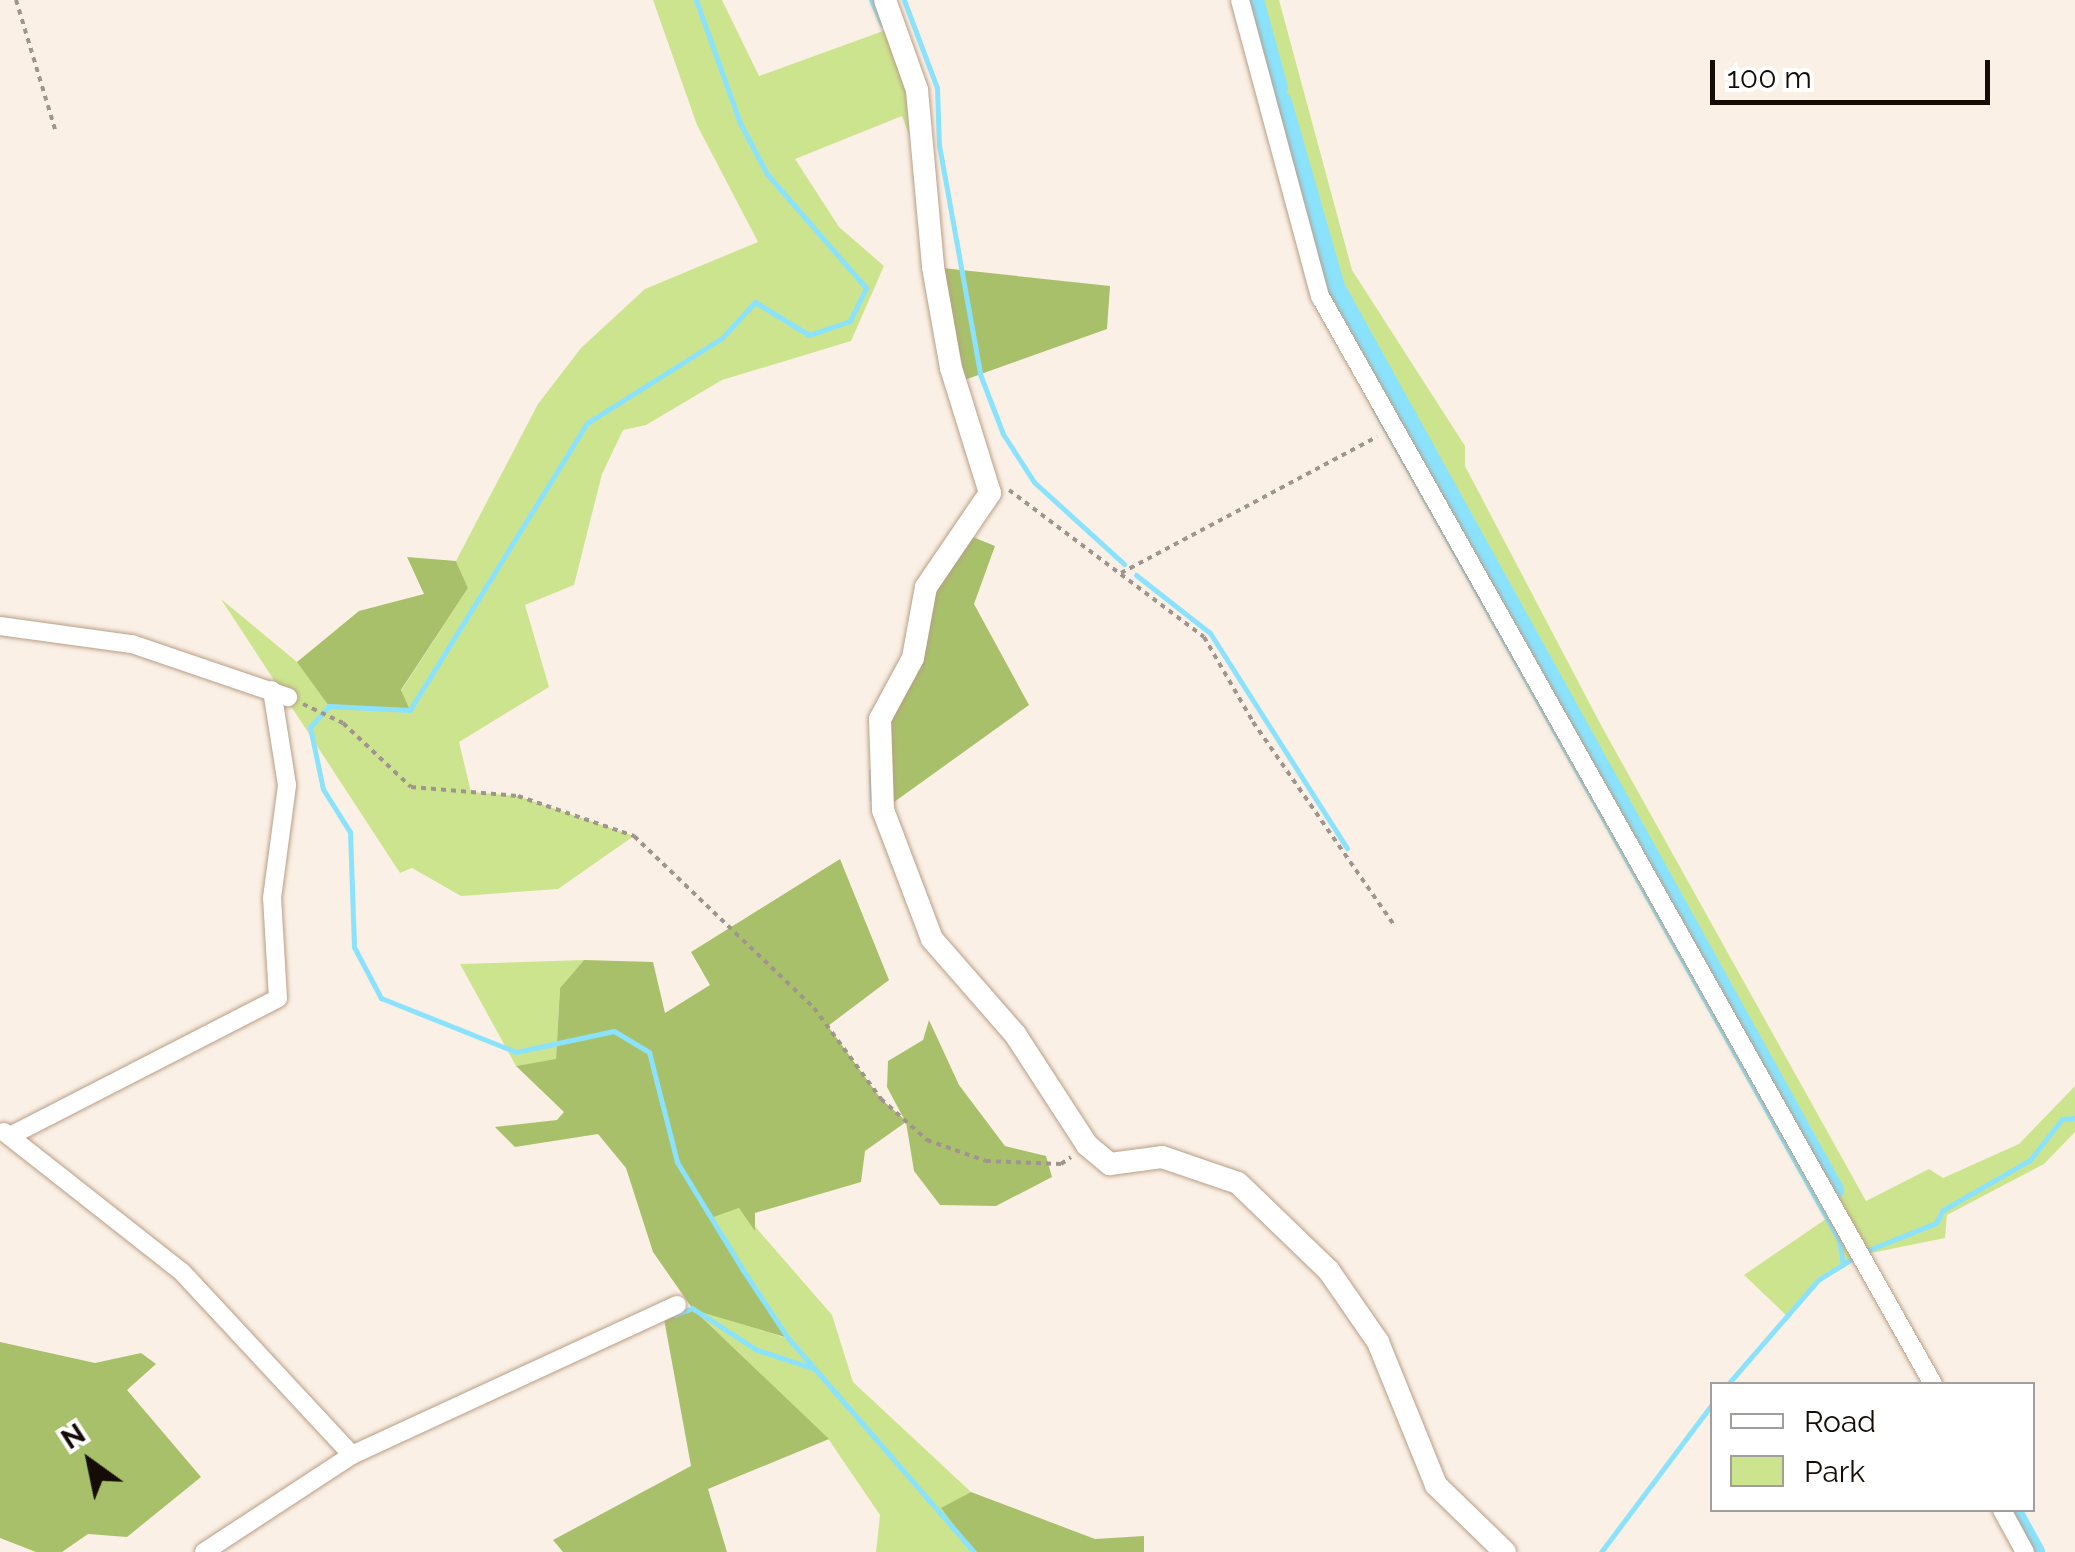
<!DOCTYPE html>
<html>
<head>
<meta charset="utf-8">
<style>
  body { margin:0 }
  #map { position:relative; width:2075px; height:1552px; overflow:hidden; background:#fbf0e5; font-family:Raleway,sans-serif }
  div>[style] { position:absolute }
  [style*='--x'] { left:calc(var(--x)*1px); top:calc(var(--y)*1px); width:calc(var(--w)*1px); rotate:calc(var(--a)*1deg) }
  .green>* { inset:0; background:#cde48e }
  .forest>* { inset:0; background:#a9c06b }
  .stream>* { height:5px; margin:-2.5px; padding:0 2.5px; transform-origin:2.5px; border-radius:2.5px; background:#8be2fc }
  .canal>* { height:20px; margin:-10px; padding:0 10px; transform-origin:10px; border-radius:10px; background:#8be2fc }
  .path>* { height:4px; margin-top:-2px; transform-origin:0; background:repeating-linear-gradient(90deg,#a0958c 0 5px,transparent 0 10px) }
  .roads { filter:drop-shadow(0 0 2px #b89e86) drop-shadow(0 0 2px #b89e86) }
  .minor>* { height:18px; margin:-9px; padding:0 9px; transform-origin:9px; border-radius:9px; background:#fff }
  .tertiary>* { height:22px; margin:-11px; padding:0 11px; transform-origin:11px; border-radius:11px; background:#fff }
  span { translate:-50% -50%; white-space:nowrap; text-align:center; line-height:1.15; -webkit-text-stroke:8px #fff; paint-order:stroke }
  .legend { position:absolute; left:1710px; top:1382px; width:325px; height:130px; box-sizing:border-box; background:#fff; border:2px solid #a19e9b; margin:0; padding:12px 18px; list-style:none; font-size:30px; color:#150c05 }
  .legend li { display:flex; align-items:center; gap:20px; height:50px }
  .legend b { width:50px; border:2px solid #a19e9b }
  .north { position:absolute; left:40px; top:1412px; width:100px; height:100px; -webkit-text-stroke:8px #fff; paint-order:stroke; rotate:327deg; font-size:28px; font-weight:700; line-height:40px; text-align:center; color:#150c05 }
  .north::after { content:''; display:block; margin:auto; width:35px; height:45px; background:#150c05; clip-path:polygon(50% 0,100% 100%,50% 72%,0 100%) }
  .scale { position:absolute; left:1710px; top:60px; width:280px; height:45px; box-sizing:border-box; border:5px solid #150c05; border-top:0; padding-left:12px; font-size:30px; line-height:35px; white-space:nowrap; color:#150c05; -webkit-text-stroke:8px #fff; paint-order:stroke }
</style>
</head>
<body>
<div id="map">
  <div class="green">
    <i style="clip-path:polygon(653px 0,722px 0,759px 76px,897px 26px,914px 148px,902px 116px,795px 159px,839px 227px,884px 266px,851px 341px,722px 380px,646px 425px,623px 430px,602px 474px,574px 585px,525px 605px,549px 687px,459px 742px,471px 792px,518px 796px,634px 836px,558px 889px,461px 896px,412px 868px,400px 873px,221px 599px,297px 662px,409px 708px,401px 691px,468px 588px,456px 561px,538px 404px,581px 348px,645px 289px,758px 242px,697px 125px)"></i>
    <i style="clip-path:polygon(1240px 0,1279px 0,1352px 270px,1465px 446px,1465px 466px,1602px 727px,1866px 1201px,1929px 1169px,1943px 1178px,2019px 1144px,2075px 1086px,2075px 1132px,2044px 1164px,1947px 1215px,1945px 1238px,1856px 1256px,1818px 1280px,1786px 1315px,1744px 1275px,1836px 1212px,1320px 296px)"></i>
    <i style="clip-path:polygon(584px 960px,560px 988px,556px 1060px,516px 1066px,460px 964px)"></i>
    <i style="clip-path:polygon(739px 1208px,832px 1315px,853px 1382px,971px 1492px,942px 1508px,974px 1552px,876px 1552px,880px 1515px,829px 1440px,692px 1308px,786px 1338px,710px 1218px)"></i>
  </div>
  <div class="forest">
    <i style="clip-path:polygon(933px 267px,1110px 286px,1107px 329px,956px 383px)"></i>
    <i style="clip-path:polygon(963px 533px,995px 546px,974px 604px,1029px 705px,883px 810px,880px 719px,926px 587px)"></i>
    <i style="clip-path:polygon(407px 557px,456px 561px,468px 588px,401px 690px,410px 710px,329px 706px,297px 662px,359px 611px,424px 594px)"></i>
    <i style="clip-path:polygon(840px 859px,889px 980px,828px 1026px,881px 1099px,904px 1119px,887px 1087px,888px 1061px,923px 1040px,929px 1020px,959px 1085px,1005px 1146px,1046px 1156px,1052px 1177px,996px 1206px,940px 1205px,914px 1171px,906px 1122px,865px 1151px,861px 1182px,755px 1213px,755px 1231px,739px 1208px,711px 1218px,788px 1338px,694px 1310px,829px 1439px,708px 1489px,727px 1552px,563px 1552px,553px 1540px,691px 1466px,664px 1319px,692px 1308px,653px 1252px,626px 1168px,598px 1134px,515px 1147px,495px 1127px,557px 1120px,564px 1112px,516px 1066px,556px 1059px,560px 988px,584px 960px,653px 962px,665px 1013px,710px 985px,691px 952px)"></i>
    <i style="clip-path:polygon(0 1342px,95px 1363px,141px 1353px,156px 1364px,127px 1390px,201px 1477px,127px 1537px,88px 1534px,62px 1552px,36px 1552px,0 1538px)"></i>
    <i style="clip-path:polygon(971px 1492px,1095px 1539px,1144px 1536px,1144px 1552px,974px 1552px,941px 1508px)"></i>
  </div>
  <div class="stream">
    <i style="--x:696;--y:0;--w:131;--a:70.3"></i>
    <i style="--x:740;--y:123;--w:58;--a:62.1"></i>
    <i style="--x:767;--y:174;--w:151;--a:49"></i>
    <i style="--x:866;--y:288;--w:37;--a:116"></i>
    <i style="--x:850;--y:321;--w:43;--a:161.1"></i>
    <i style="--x:809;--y:335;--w:63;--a:-148.6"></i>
    <i style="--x:755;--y:302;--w:49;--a:132.5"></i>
    <i style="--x:722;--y:338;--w:160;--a:147.8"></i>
    <i style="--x:587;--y:423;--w:337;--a:121.7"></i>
    <i style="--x:410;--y:710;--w:81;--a:-177.2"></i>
    <i style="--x:329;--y:706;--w:28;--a:132"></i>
    <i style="--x:310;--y:727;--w:63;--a:78.2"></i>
    <i style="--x:323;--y:789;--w:51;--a:57.9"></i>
    <i style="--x:350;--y:832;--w:115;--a:88"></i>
    <i style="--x:354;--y:947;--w:58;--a:62.1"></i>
    <i style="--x:381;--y:998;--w:145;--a:21.8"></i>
    <i style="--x:516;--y:1052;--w:100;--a:-12.1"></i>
    <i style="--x:614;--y:1031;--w:41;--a:31"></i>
    <i style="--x:649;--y:1052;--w:114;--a:75.7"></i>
    <i style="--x:677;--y:1162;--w:127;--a:58.6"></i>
    <i style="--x:743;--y:1270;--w:82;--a:56.5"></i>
    <i style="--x:788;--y:1338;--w:284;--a:49"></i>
    <i style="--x:871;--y:0;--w:27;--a:66"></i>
    <i style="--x:904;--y:0;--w:94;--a:69.4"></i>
    <i style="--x:937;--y:88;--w:57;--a:88"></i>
    <i style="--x:939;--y:145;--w:233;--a:79.8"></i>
    <i style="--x:980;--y:374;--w:64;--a:69"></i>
    <i style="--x:1003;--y:434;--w:57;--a:57.1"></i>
    <i style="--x:1034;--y:482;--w:122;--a:42.3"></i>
    <i style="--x:1373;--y:407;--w:954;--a:60.78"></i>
    <i style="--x:1839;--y:1240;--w:25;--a:81"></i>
    <i style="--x:1136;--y:575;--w:94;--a:38.1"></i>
    <i style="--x:1210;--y:633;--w:255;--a:57.5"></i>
    <i style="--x:871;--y:771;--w:28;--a:88"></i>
    <i style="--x:1866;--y:1251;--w:75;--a:-21.8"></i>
    <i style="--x:1936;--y:1223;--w:15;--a:-62"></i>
    <i style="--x:1943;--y:1210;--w:100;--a:-29.9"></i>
    <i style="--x:2030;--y:1160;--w:52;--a:-52"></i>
    <i style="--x:2062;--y:1119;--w:13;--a:-4"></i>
    <i style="--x:675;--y:1315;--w:18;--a:-22"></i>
    <i style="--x:692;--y:1308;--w:77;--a:32.9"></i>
    <i style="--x:757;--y:1350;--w:59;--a:17.8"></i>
    <i style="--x:1728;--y:1384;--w:138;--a:-49.1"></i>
    <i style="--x:1818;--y:1280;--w:44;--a:-31.9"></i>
    <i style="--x:1601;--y:1552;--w:185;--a:-53.1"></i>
  </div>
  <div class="canal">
    <i style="--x:1254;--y:0;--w:91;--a:74.7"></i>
    <i style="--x:1282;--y:102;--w:192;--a:74"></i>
    <i style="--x:1335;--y:287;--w:1032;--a:61.07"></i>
    <i style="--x:2012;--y:1510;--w:48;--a:61.3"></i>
  </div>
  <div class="path">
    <i style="--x:16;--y:0;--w:135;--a:73.2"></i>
    <i style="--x:1009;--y:490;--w:244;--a:37"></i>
    <i style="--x:1204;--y:637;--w:98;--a:60"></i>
    <i style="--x:1253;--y:722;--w:247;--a:55.2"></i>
    <i style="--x:1121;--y:573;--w:290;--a:-28"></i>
    <i style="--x:303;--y:704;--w:44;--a:25.4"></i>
    <i style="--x:343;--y:723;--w:93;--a:43.3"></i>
    <i style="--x:411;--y:787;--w:107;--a:4.8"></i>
    <i style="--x:518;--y:796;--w:123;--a:19"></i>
    <i style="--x:634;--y:836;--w:249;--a:43.7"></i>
    <i style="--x:814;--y:1008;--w:113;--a:53.6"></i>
    <i style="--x:881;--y:1099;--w:62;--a:41.7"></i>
    <i style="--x:927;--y:1140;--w:63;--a:19.6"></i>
    <i style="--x:986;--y:1161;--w:75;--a:2.3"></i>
    <i style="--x:1061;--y:1164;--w:12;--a:-35"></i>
  </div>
  <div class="roads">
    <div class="minor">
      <i style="--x:1240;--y:0;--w:307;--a:74.9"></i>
      <i style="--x:1320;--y:296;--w:1249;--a:60.6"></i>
      <i style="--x:0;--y:626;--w:133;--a:7.8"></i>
      <i style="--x:132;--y:644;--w:165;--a:18.8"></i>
      <i style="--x:4;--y:1132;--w:226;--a:38.2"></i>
      <i style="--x:182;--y:1272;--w:250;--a:47.1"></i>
      <i style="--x:10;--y:1136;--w:301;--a:-27.2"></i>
      <i style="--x:278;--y:998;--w:100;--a:-93.4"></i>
      <i style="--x:272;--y:898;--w:114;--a:-82.4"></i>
      <i style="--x:287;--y:785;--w:96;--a:-99"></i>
      <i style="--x:2002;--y:1510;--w:48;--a:61.3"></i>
      <i style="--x:204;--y:1552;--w:177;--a:-33.2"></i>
      <i style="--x:352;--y:1455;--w:358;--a:-24.8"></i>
    </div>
    <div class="tertiary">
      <i style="--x:885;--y:0;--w:96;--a:70.4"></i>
      <i style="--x:917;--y:90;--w:178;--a:84.8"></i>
      <i style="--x:933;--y:267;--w:103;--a:79.9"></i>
      <i style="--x:951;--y:368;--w:131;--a:72.7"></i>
      <i style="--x:990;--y:493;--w:114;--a:124.2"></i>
      <i style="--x:926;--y:587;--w:72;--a:100.4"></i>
      <i style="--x:913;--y:658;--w:69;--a:118.4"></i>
      <i style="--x:880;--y:719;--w:91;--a:88.1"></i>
      <i style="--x:883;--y:810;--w:138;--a:69.2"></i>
      <i style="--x:932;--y:939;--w:126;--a:48.9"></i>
      <i style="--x:1015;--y:1034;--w:132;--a:57"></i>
      <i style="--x:1087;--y:1145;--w:30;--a:40"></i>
      <i style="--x:1110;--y:1164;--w:52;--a:-7.7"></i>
      <i style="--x:1162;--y:1157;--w:80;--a:18.9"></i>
      <i style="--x:1238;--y:1183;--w:127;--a:44"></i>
      <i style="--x:1329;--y:1271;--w:86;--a:55.4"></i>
      <i style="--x:1378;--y:1342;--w:154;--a:67.9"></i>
      <i style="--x:1436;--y:1485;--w:96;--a:44.2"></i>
    </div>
  </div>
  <ul class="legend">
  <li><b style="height:12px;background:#fff"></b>Road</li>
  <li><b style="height:28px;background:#cde48e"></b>Park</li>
  </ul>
  <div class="north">N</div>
  <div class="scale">100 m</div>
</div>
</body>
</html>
